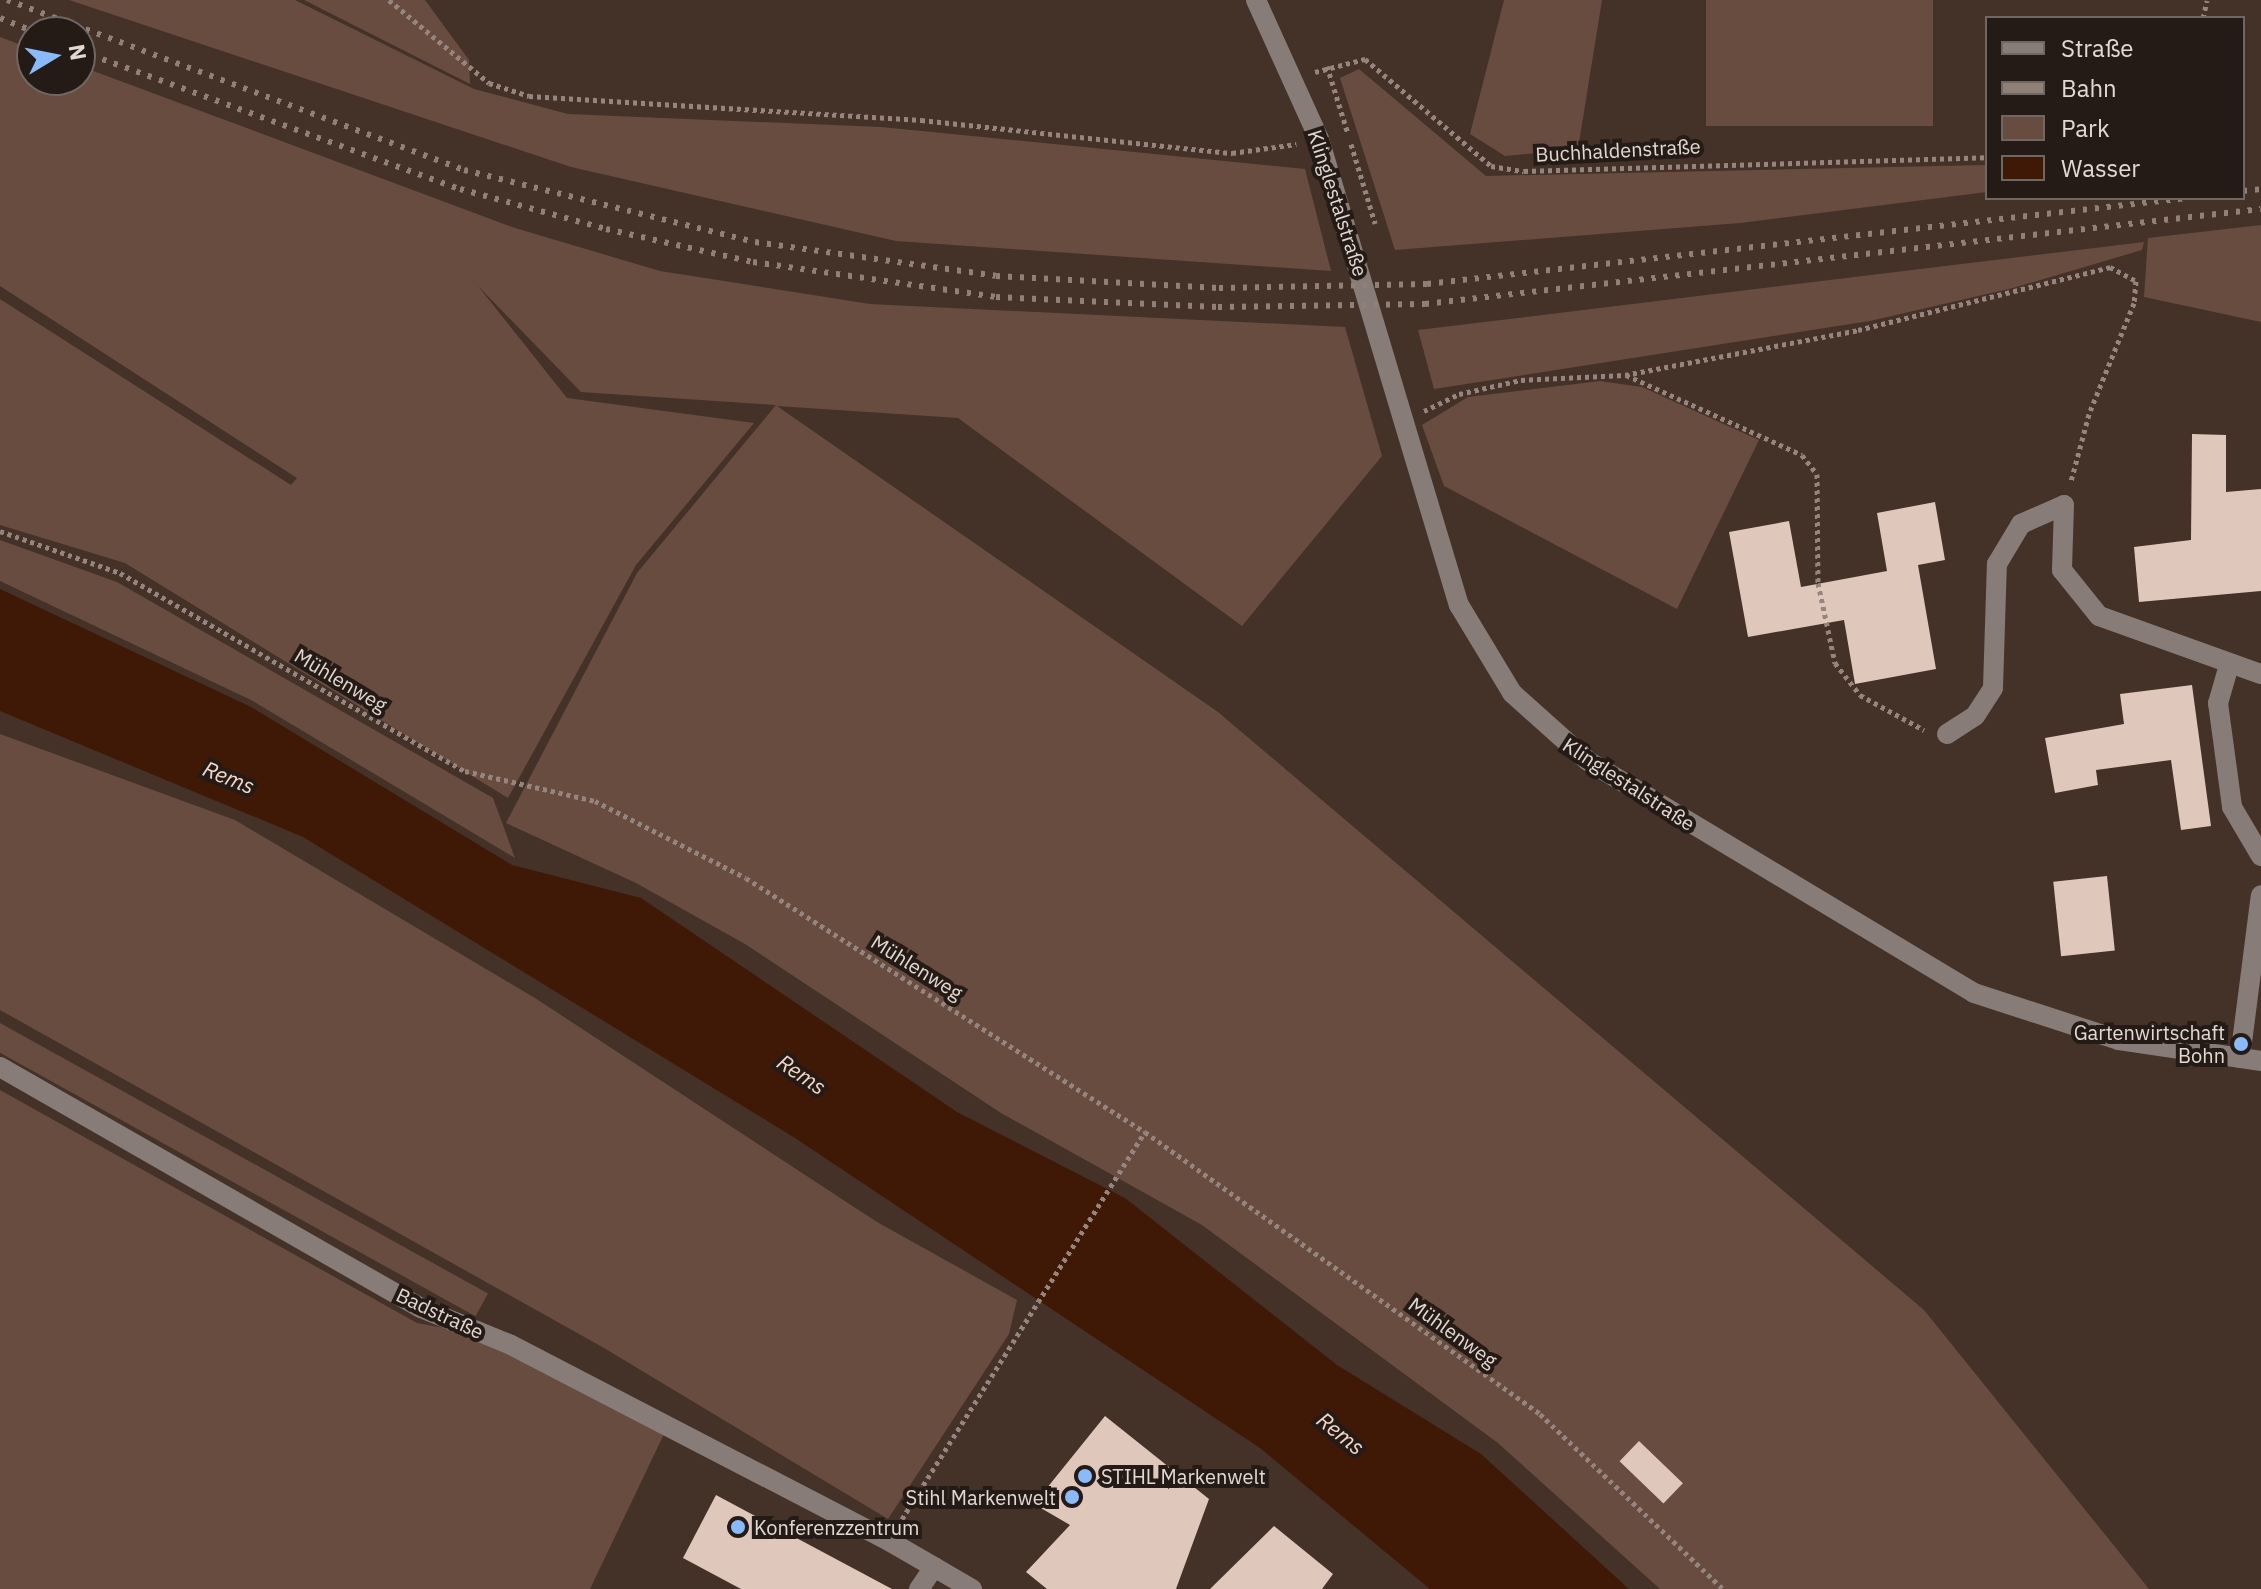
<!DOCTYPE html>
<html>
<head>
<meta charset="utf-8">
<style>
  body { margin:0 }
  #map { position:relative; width:2261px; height:1589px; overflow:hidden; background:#443128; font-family:"IBM Plex Sans",sans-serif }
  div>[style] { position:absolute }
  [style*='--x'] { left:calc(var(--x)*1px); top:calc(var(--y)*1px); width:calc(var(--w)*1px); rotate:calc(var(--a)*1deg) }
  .green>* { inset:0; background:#684c40; transform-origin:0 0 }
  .water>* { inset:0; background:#3f1906 }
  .building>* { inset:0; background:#e0c7bb; transform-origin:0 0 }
  .path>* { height:5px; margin-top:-2.5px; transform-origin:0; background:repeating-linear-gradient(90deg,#95857e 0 4px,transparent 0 8px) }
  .minor>* { height:20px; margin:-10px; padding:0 10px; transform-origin:10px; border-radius:10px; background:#877c78 }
  .rail>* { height:6px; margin-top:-3px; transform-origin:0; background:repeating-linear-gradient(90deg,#8f8078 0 4px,transparent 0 12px) }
  .dots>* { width:22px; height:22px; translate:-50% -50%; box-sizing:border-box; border:4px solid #241b17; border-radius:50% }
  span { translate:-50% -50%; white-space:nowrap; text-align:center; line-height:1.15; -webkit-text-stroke:8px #241b17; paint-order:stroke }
  .street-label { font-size:20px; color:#e4d8d2 }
  .poi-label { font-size:20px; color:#e4d8d2 }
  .right { translate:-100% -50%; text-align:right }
  .left { translate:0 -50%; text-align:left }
  .water-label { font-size:22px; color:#f5d7ca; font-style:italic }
  .legend { position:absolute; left:1985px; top:16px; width:260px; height:184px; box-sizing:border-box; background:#241b17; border:2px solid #716762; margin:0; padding:10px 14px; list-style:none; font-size:24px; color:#e4d8d2 }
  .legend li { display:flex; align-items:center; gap:16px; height:40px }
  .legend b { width:40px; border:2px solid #716762 }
  .north { position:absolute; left:16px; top:16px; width:80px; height:80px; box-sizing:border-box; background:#241b17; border:2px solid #716762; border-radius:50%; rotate:80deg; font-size:22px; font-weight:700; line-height:32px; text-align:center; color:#e4d8d2 }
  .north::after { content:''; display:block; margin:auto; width:28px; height:36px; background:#89bafc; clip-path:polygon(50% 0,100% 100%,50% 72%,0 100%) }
</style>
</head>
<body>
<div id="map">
  <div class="green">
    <i style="clip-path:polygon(69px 0,295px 0,474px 89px,568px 114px,881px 127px,1305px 169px,1331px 271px,896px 241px,571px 167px)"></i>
    <i style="clip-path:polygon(304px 0,425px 0,469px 60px,470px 84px)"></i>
    <i style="clip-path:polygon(1504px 0,1602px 0,1578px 149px,1505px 156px,1470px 134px)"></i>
    <i style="left:1706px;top:0;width:227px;height:126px"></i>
    <i style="clip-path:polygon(0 37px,32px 49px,32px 80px,80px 80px,80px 66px,515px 228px,660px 271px,870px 304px,1345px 327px,1382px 456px,1242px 626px,958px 418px,777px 406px,1218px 712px,1924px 1310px,2149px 1589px,1660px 1589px,1498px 1443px,1202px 1225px,1001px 1113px,745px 944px,636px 883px,506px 823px,637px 573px,776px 405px,581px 392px,478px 286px,567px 398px,754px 423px,636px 565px,508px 798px,125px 563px,0 525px,0 299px,291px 485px,297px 478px,0 286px)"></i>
    <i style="clip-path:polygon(1359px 69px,1486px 176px,1987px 165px,1987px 192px,1740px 223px,1395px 250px,1340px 78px)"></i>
    <i style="clip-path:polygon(2261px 225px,2261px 322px,2144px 297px,2148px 238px)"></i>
    <i style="clip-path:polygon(2144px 242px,2142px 250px,2013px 288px,1870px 321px,1434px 389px,1418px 330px)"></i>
    <i style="clip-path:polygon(1600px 381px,1642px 387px,1759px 440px,1677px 609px,1444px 486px,1422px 425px,1468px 397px)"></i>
    <i style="clip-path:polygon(0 540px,117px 582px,493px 798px,515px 858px,251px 700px,0 581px)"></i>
    <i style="clip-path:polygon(0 734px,235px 820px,535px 998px,877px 1222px,1017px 1300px,1009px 1334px,888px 1519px,604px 1348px,0 1010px)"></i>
    <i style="left:0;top:1023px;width:558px;height:26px;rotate:29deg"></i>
    <i style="clip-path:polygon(0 1090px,417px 1323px,510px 1340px,664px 1434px,590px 1589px,0 1589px)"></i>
  </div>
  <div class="water">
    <i style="clip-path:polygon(0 589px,251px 707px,512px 865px,641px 898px,957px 1112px,1125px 1198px,1337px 1365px,1481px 1454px,1629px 1589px,1430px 1589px,1260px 1448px,795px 1138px,303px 837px,0 711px)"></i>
  </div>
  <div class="building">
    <i style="clip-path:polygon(2192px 434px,2226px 435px,2226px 492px,2261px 489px,2261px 591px,2139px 602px,2134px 547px,2191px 540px)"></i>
    <i style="clip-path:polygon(1935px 502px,1945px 560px,1918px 565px,1936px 669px,1855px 684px,1844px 620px,1748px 637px,1729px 532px,1789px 521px,1801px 587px,1887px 571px,1877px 513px)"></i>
    <i style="clip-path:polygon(2192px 685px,2211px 826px,2181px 830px,2171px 760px,2096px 770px,2098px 785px,2055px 793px,2045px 738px,2124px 724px,2120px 694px)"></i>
    <i style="left:2107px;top:876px;width:75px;height:54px;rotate:84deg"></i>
    <i style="clip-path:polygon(1105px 1416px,1209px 1499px,1176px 1589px,1047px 1589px,1026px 1572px,1070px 1525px,1034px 1504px)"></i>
    <i style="left:1639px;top:1441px;width:61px;height:28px;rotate:44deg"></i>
    <i style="clip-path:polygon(716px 1495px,892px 1589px,741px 1589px,683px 1558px)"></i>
    <i style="clip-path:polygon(1274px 1526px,1333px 1574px,1322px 1589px,1210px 1589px)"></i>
  </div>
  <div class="path">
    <i style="--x:389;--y:0;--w:130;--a:39.7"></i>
    <i style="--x:489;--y:83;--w:42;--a:18"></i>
    <i style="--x:529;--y:96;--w:393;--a:3.5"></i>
    <i style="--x:921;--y:120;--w:313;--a:6.1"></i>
    <i style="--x:1232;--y:153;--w:65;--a:-8"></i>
    <i style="--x:2203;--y:18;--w:18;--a:-77"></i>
    <i style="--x:1327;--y:66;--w:71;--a:72.8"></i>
    <i style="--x:1315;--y:72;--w:52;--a:-14.6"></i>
    <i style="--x:1365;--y:59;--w:165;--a:40.3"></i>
    <i style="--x:1491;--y:166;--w:33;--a:9"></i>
    <i style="--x:1524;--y:171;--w:463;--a:-1.7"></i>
    <i style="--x:1351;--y:144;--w:83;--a:73.1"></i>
    <i style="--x:1626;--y:375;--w:193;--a:24.4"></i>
    <i style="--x:1802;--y:455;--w:24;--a:52"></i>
    <i style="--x:1817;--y:474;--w:109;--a:89.5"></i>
    <i style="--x:1818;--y:583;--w:82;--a:78"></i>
    <i style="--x:1835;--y:663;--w:41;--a:52"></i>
    <i style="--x:1860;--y:695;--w:73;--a:28.7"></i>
    <i style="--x:1424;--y:411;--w:39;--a:-26"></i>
    <i style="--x:1459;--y:394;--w:64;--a:-12.7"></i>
    <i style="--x:1521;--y:380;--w:104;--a:-2.8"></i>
    <i style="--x:1625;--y:375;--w:237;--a:-10.9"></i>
    <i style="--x:1858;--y:330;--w:260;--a:-14"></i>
    <i style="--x:2110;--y:267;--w:30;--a:28"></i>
    <i style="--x:2136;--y:281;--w:22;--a:95"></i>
    <i style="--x:2134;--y:303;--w:120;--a:112.1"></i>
    <i style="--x:2089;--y:414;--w:69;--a:105"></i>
    <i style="--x:0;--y:531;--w:127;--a:19.3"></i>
    <i style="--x:120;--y:573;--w:398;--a:29.9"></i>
    <i style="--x:465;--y:771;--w:133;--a:13"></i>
    <i style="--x:595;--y:801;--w:169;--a:27"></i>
    <i style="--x:746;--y:878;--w:473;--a:32.5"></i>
    <i style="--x:1145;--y:1132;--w:485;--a:35.5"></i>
    <i style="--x:1540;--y:1414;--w:253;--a:43.7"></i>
    <i style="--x:902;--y:1519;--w:457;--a:-57.9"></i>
  </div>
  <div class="minor">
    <i style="--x:1256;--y:0;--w:153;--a:65.6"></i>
    <i style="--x:1319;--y:139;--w:487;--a:73.3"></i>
    <i style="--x:1459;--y:605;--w:103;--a:58.9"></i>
    <i style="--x:1512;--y:693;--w:102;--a:41.8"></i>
    <i style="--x:1588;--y:761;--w:450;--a:31"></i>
    <i style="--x:1974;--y:993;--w:152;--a:18"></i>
    <i style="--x:2119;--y:1040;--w:144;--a:8.4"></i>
    <i style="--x:2229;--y:665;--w:40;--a:106"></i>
    <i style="--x:2218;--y:703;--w:105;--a:82.3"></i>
    <i style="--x:2232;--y:807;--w:57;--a:59.4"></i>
    <i style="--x:1947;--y:734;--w:33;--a:-33"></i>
    <i style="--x:1975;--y:716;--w:33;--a:-57"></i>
    <i style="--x:1993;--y:688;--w:124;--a:-88.2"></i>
    <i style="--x:1997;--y:564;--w:47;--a:-59"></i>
    <i style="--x:2021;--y:524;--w:47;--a:-23.8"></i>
    <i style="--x:2064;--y:505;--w:65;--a:91.8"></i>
    <i style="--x:2062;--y:570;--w:59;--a:51.2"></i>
    <i style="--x:2099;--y:616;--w:172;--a:19.7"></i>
    <i style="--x:2240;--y:1058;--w:164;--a:-82.7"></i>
    <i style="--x:0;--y:1067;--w:485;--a:29.8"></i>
    <i style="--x:421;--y:1308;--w:97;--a:22.3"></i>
    <i style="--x:511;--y:1345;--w:426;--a:27.4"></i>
    <i style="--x:889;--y:1541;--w:52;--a:30"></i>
    <i style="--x:934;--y:1567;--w:27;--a:124"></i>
    <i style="--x:934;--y:1567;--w:44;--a:30.1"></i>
  </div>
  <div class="rail">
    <i style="--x:7;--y:0;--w:488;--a:20.4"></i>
    <i style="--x:464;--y:170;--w:300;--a:13.9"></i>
    <i style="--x:755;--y:242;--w:243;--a:8"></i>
    <i style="--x:996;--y:276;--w:223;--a:3.1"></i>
    <i style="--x:1219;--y:288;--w:208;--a:-1.1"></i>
    <i style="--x:1427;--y:284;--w:765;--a:-6.46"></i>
    <i style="--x:0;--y:18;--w:37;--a:22"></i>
    <i style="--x:80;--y:51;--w:404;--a:20"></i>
    <i style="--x:460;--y:189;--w:151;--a:15.3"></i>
    <i style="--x:606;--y:229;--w:151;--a:12.7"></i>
    <i style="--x:753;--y:262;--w:246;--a:8.2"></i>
    <i style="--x:996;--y:297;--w:222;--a:2.6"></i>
    <i style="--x:1218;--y:307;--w:207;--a:-0.8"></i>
    <i style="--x:1425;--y:304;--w:841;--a:-6.48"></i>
    <i style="--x:2243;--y:191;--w:18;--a:-6"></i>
  </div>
  <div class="dots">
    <i style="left:2241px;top:1044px;background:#89bafc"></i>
    <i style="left:1085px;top:1476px;background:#89bafc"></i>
    <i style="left:1072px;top:1497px;background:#89bafc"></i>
    <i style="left:738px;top:1527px;background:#89bafc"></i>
  </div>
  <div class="street-label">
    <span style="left:1618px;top:150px;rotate:-3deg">Buchhaldenstraße</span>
    <span style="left:1338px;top:203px;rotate:72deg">Klinglestalstraße</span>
    <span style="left:341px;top:680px;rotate:31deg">Mühlenweg</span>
    <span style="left:1629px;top:784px;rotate:33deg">Klinglestalstraße</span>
    <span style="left:917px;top:967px;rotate:32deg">Mühlenweg</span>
    <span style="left:440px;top:1313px;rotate:25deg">Badstraße</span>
    <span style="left:1453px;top:1332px;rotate:36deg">Mühlenweg</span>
  </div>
  <div class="poi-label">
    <span class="right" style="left:2225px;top:1044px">Gartenwirtschaft<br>Bohn</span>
    <span class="left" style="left:1101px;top:1476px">STIHL Markenwelt</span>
    <span class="right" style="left:1056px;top:1497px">Stihl Markenwelt</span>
    <span class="left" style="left:754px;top:1527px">Konferenzzentrum</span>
  </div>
  <div class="water-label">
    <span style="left:229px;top:777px;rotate:22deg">Rems</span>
    <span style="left:802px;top:1074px;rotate:34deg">Rems</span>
    <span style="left:1341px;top:1433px;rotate:39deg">Rems</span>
  </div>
  <ul class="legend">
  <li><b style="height:10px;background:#877c78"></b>Straße</li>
  <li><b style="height:10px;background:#8f8078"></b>Bahn</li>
  <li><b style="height:22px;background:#684c40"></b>Park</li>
  <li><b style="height:22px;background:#3f1906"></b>Wasser</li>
  </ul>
  <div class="north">N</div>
</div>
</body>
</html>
